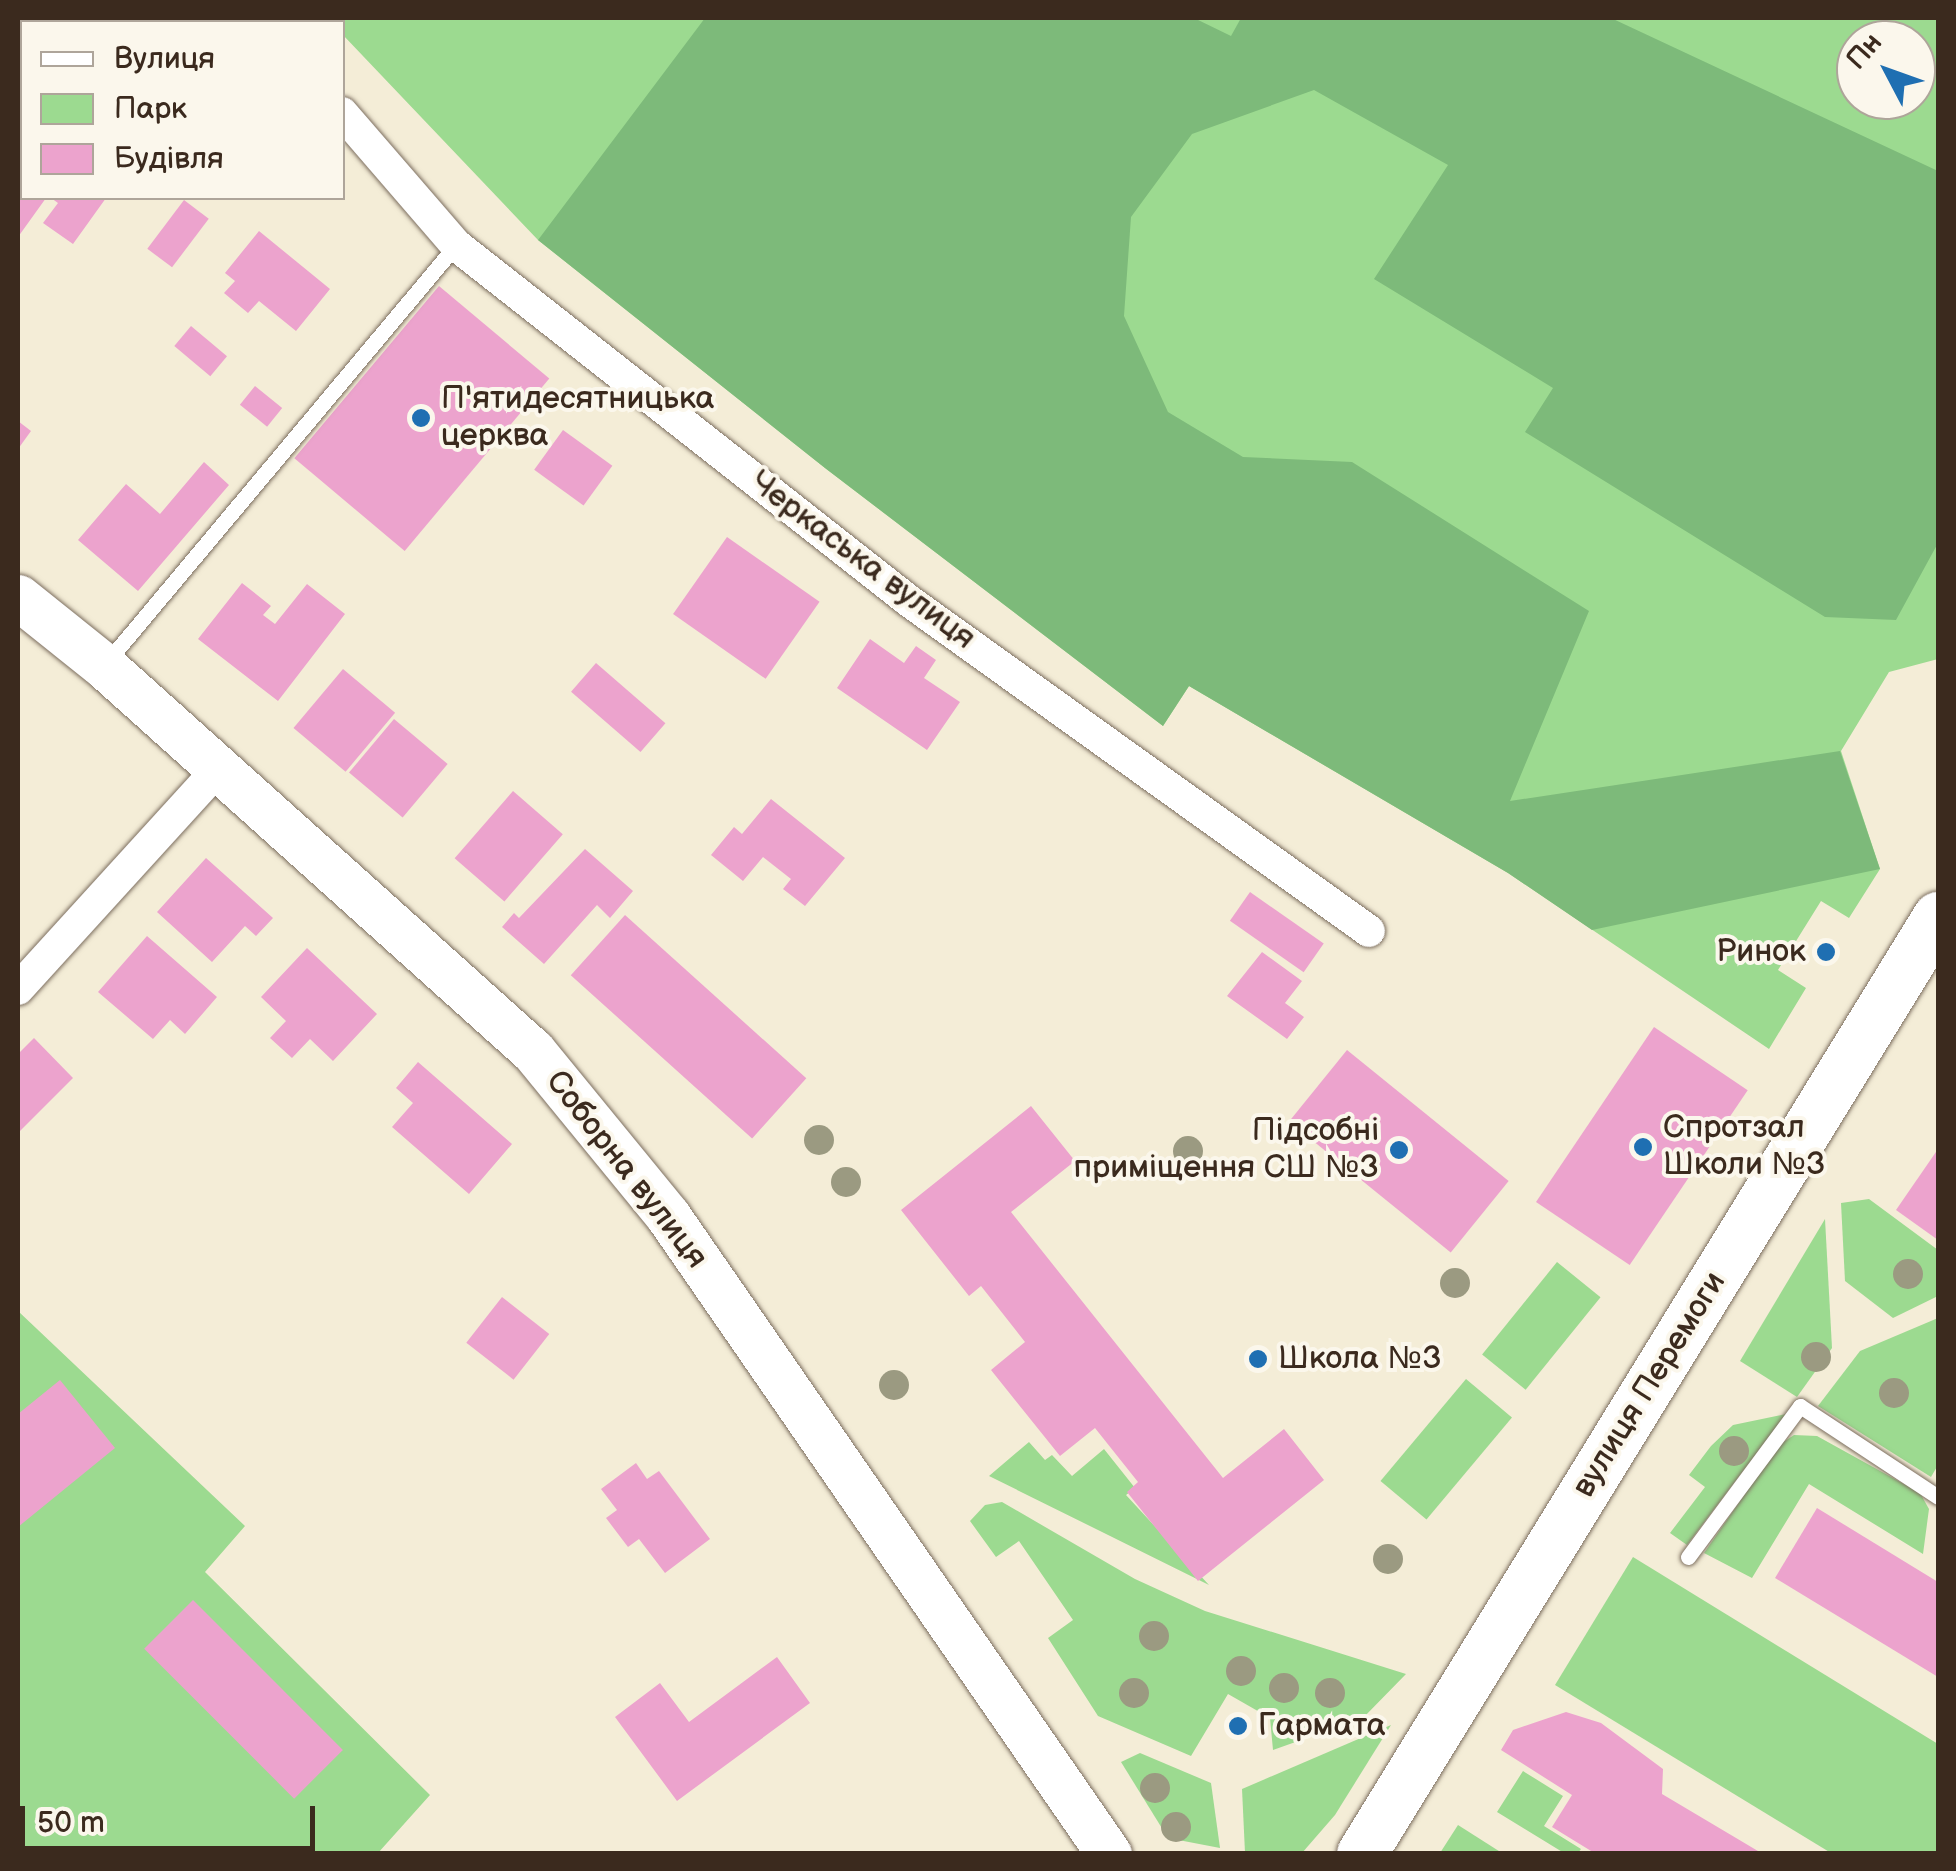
<!DOCTYPE html>
<html>
<head>
<meta charset="utf-8">
<style>
  body { margin:0 }
  #map { position:relative; width:1956px; height:1871px; overflow:hidden; background:#f4edd7; font-family:"Balsamiq Sans",sans-serif }
  div>[style] { position:absolute }
  [style*='--x'] { left:calc(var(--x)*1px); top:calc(var(--y)*1px); width:calc(var(--w)*1px); rotate:calc(var(--a)*1deg) }
  .green>* { inset:0; background:#9cda90; transform-origin:0 0 }
  .forest>* { inset:0; background:#7dba7a }
  .building>* { inset:0; background:#eca3cd; transform-origin:0 0 }
  .roads { filter:drop-shadow(0 0 2px #7c6e5f) drop-shadow(0 0 2px #7c6e5f) }
  .lane>* { height:15px; margin:-7.5px; padding:0 7.5px; transform-origin:7.5px; border-radius:7.5px; background:#fff }
  .street>* { height:32px; margin:-16px; padding:0 16px; transform-origin:16px; border-radius:16px; background:#fff }
  .secondary>* { height:45px; margin:-22.5px; padding:0 22.5px; transform-origin:22.5px; border-radius:22.5px; background:#fff }
  .primary>* { height:50px; margin:-25px; padding:0 25px; transform-origin:25px; border-radius:25px; background:#fff }
  .trees>* { width:30px; height:30px; margin:-15px; border-radius:50%; background:#9b9a81 }
  .dots>* { width:28px; height:28px; translate:-50% -50%; box-sizing:border-box; border:5px solid #fbf7ec; border-radius:50% }
  span { translate:-50% -50%; white-space:nowrap; text-align:center; line-height:1.15; -webkit-text-stroke:8px #fbf7ec; paint-order:stroke }
  .poi-label { font-size:32px; color:#3b2a1e }
  .left { translate:0 -50%; text-align:left }
  .right { translate:-100% -50%; text-align:right }
  .street-label { font-size:32px; color:#3b2a1e }
  .frame { position:absolute; inset:0; border:20px solid #3b2a1e; pointer-events:none }
  .legend { position:absolute; left:20px; top:20px; width:325px; height:180px; box-sizing:border-box; background:#fbf7ec; border:2px solid #aea59a; margin:0; padding:12px 18px; list-style:none; font-size:30px; color:#3b2a1e }
  .legend li { display:flex; align-items:center; gap:20px; height:50px }
  .legend b { width:50px; border:2px solid #aea59a }
  .north { position:absolute; left:1836px; top:20px; width:100px; height:100px; box-sizing:border-box; background:#fbf7ec; border:2px solid #aea59a; border-radius:50%; rotate:311deg; font-size:28px; font-weight:700; line-height:40px; text-align:center; color:#3b2a1e }
  .north::after { content:''; display:block; margin:auto; width:35px; height:45px; background:#1f6fb2; clip-path:polygon(50% 0,100% 100%,50% 72%,0 100%) }
  .scale { position:absolute; left:20px; top:1806px; width:295px; height:45px; box-sizing:border-box; border:5px solid #3b2a1e; border-top:0; padding-left:12px; font-size:30px; line-height:35px; white-space:nowrap; color:#3b2a1e; -webkit-text-stroke:8px #fbf7ec; paint-order:stroke }
</style>
</head>
<body>
<div id="map">
  <div class="green">
    <i style="clip-path:polygon(evenodd,326px 18px,1938px 18px,1938px 659px,1889px 672px,1841px 751px,1880px 869px,1849px 918px,1821px 901px,1778px 970px,1806px 988px,1769px 1049px,1508px 873px,1189px 686px,1163px 726px,825px 468px,538px 240px,343px 35px,342px 22px,326px 18px,1856px 40px,1916px 40px,1916px 100px,1856px 100px,1856px 40px)"></i>
    <i style="clip-path:polygon(1869px 1199px,1938px 1250px,1938px 1296px,1893px 1318px,1845px 1281px,1841px 1203px)"></i>
    <i style="clip-path:polygon(1825px 1219px,1832px 1348px,1797px 1397px,1740px 1361px)"></i>
    <i style="left:1557px;top:1262px;width:56px;height:119px;rotate:39deg"></i>
    <i style="clip-path:polygon(18px 1311px,245px 1526px,205px 1572px,430px 1795px,378px 1853px,18px 1853px)"></i>
    <i style="clip-path:polygon(1938px 1318px,1938px 1465px,1931px 1477px,1818px 1406px,1860px 1351px)"></i>
    <i style="left:1466px;top:1379px;width:60px;height:133px;rotate:40deg"></i>
    <i style="clip-path:polygon(1786px 1414px,1687px 1545px,1670px 1533px,1705px 1487px,1689px 1475px,1711px 1446px,1733px 1425px)"></i>
    <i style="clip-path:polygon(1794px 1435px,1817px 1436px,1920px 1493px,1929px 1509px,1923px 1554px,1809px 1484px,1752px 1578px,1704px 1553px,1779px 1445px)"></i>
    <i style="clip-path:polygon(1029px 1442px,1045px 1460px,1052px 1455px,1072px 1476px,1104px 1449px,1135px 1488px,1126px 1495px,1209px 1585px,989px 1476px)"></i>
    <i style="clip-path:polygon(1002px 1502px,1135px 1579px,1205px 1611px,1406px 1674px,1363px 1718px,1273px 1750px,1270px 1718px,1228px 1694px,1191px 1756px,1098px 1716px,1048px 1638px,1073px 1620px,1019px 1541px,996px 1557px,970px 1521px,985px 1505px)"></i>
    <i style="clip-path:polygon(1633px 1557px,1938px 1744px,1938px 1853px,1831px 1853px,1555px 1685px)"></i>
    <i style="clip-path:polygon(1391px 1725px,1335px 1815px,1302px 1853px,1245px 1853px,1242px 1789px)"></i>
    <i style="clip-path:polygon(1140px 1753px,1211px 1783px,1220px 1848px,1168px 1838px,1121px 1762px)"></i>
    <i style="clip-path:polygon(1523px 1771px,1563px 1796px,1544px 1826px,1581px 1849px,1578px 1853px,1564px 1853px,1497px 1812px)"></i>
    <i style="clip-path:polygon(1458px 1825px,1502px 1853px,1440px 1853px)"></i>
  </div>
  <div class="forest">
    <i style="clip-path:polygon(705px 18px,1194px 18px,1231px 36px,1241px 18px,1611px 18px,1938px 171px,1938px 543px,1896px 620px,1825px 617px,1525px 432px,1553px 388px,1374px 279px,1448px 165px,1314px 90px,1192px 134px,1131px 217px,1124px 316px,1168px 412px,1243px 457px,1352px 462px,1589px 611px,1510px 801px,1840px 751px,1880px 869px,1592px 930px,1508px 873px,1189px 686px,1163px 726px,825px 468px,538px 240px)"></i>
  </div>
  <div class="building">
    <i style="clip-path:polygon(22px 140px,22px 198px,46px 198px,18px 237px,18px 147px)"></i>
    <i style="clip-path:polygon(51px 198px,106px 198px,73px 244px,43px 223px,58px 203px)"></i>
    <i style="left:184px;top:200px;width:31px;height:61px;rotate:37deg"></i>
    <i style="clip-path:polygon(259px 231px,330px 289px,296px 331px,259px 301px,248px 313px,224px 293px,235px 281px,225px 273px)"></i>
    <i style="left:439px;top:286px;width:144px;height:225px;rotate:40deg"></i>
    <i style="left:191px;top:326px;width:47px;height:26px;rotate:40deg"></i>
    <i style="left:255px;top:386px;width:35px;height:24px;rotate:39deg"></i>
    <i style="clip-path:polygon(18px 421px,31px 431px,18px 449px)"></i>
    <i style="left:563px;top:430px;width:61px;height:49px;rotate:36deg"></i>
    <i style="clip-path:polygon(204px 462px,229px 485px,138px 591px,78px 540px,126px 484px,160px 514px)"></i>
    <i style="left:727px;top:537px;width:113px;height:94px;rotate:35deg"></i>
    <i style="clip-path:polygon(242px 583px,271px 606px,263px 615px,275px 624px,307px 584px,345px 614px,278px 701px,198px 639px)"></i>
    <i style="clip-path:polygon(870px 639px,904px 663px,916px 646px,936px 660px,924px 678px,960px 702px,927px 750px,837px 688px)"></i>
    <i style="left:596px;top:663px;width:92px;height:38px;rotate:41deg"></i>
    <i style="left:343px;top:669px;width:68px;height:77px;rotate:40deg"></i>
    <i style="left:394px;top:719px;width:70px;height:70px;rotate:40deg"></i>
    <i style="left:513px;top:791px;width:66px;height:89px;rotate:41deg"></i>
    <i style="clip-path:polygon(771px 799px,845px 858px,805px 906px,783px 889px,791px 879px,763px 857px,743px 881px,711px 855px,734px 827px,742px 834px)"></i>
    <i style="clip-path:polygon(585px 849px,633px 891px,610px 918px,597px 905px,544px 964px,502px 927px,514px 913px,519px 918px)"></i>
    <i style="clip-path:polygon(206px 858px,273px 918px,256px 936px,245px 926px,212px 962px,157px 912px)"></i>
    <i style="left:1250px;top:892px;width:90px;height:35px;rotate:35deg"></i>
    <i style="left:625px;top:915px;width:244px;height:81px;rotate:42deg"></i>
    <i style="clip-path:polygon(147px 936px,217px 997px,185px 1034px,170px 1020px,153px 1039px,98px 992px)"></i>
    <i style="clip-path:polygon(307px 948px,377px 1014px,333px 1061px,310px 1039px,292px 1058px,270px 1038px,286px 1021px,261px 997px)"></i>
    <i style="clip-path:polygon(1262px 952px,1302px 981px,1285px 1003px,1304px 1017px,1287px 1039px,1227px 996px)"></i>
    <i style="left:1654px;top:1027px;width:113px;height:211px;rotate:34deg"></i>
    <i style="clip-path:polygon(34px 1038px,73px 1078px,20px 1131px,18px 1054px)"></i>
    <i style="left:1347px;top:1050px;width:208px;height:92px;rotate:39deg"></i>
    <i style="clip-path:polygon(418px 1062px,512px 1144px,469px 1194px,392px 1127px,413px 1103px,396px 1088px)"></i>
    <i style="clip-path:polygon(1031px 1106px,1075px 1161px,1011px 1212px,1223px 1478px,1284px 1429px,1324px 1480px,1198px 1581px,1127px 1492px,1138px 1482px,1095px 1428px,1060px 1456px,991px 1370px,1025px 1342px,981px 1286px,969px 1296px,901px 1210px)"></i>
    <i style="clip-path:polygon(1938px 1149px,1938px 1240px,1896px 1210px)"></i>
    <i style="left:502px;top:1297px;width:60px;height:58px;rotate:38deg"></i>
    <i style="clip-path:polygon(60px 1380px,115px 1448px,18px 1527px,18px 1414px)"></i>
    <i style="clip-path:polygon(636px 1463px,647px 1479px,659px 1471px,710px 1539px,665px 1573px,639px 1539px,628px 1547px,606px 1518px,617px 1510px,601px 1489px)"></i>
    <i style="clip-path:polygon(1817px 1508px,1938px 1582px,1938px 1677px,1775px 1578px)"></i>
    <i style="left:193px;top:1600px;width:212px;height:69px;rotate:45deg"></i>
    <i style="clip-path:polygon(777px 1657px,810px 1703px,677px 1801px,615px 1717px,660px 1683px,689px 1722px)"></i>
    <i style="clip-path:polygon(1566px 1712px,1601px 1723px,1663px 1769px,1662px 1794px,1763px 1854px,1596px 1854px,1552px 1827px,1572px 1795px,1501px 1750px,1513px 1730px)"></i>
  </div>
  <div class="roads">
    <div class="lane">
      <i style="--x:106;--y:663;--w:545;--a:-50.06"></i>
      <i style="--x:1688;--y:1557;--w:188;--a:-53.4"></i>
      <i style="--x:1800;--y:1406;--w:165;--a:33.4"></i>
    </div>
    <div class="street">
      <i style="--x:259;--y:18;--w:6;--a:39"></i>
      <i style="--x:342;--y:113;--w:174;--a:49.2"></i>
      <i style="--x:456;--y:245;--w:576;--a:38.16"></i>
      <i style="--x:909;--y:601;--w:566;--a:35.66"></i>
      <i style="--x:18;--y:989;--w:299;--a:-47.7"></i>
    </div>
    <div class="secondary">
      <i style="--x:18;--y:597;--w:110;--a:38.7"></i>
      <i style="--x:104;--y:666;--w:576;--a:41.91"></i>
      <i style="--x:533;--y:1051;--w:213;--a:50.7"></i>
      <i style="--x:668;--y:1216;--w:776;--a:55.35"></i>
    </div>
    <div class="primary">
      <i style="--x:1362;--y:1854;--w:1100;--a:-58.42"></i>
    </div>
  </div>
  <div class="trees">
    <i style="left:819px;top:1140px"></i>
    <i style="left:1188px;top:1151px"></i>
    <i style="left:846px;top:1182px"></i>
    <i style="left:1908px;top:1274px"></i>
    <i style="left:1455px;top:1283px"></i>
    <i style="left:1816px;top:1357px"></i>
    <i style="left:894px;top:1385px"></i>
    <i style="left:1894px;top:1393px"></i>
    <i style="left:1734px;top:1451px"></i>
    <i style="left:1388px;top:1559px"></i>
    <i style="left:1154px;top:1636px"></i>
    <i style="left:1241px;top:1671px"></i>
    <i style="left:1284px;top:1688px"></i>
    <i style="left:1134px;top:1693px"></i>
    <i style="left:1330px;top:1693px"></i>
    <i style="left:1155px;top:1788px"></i>
    <i style="left:1176px;top:1827px"></i>
  </div>
  <div class="dots">
    <i style="left:421px;top:418px;background:#1f6fb2"></i>
    <i style="left:1826px;top:952px;background:#1f6fb2"></i>
    <i style="left:1643px;top:1147px;background:#1f6fb2"></i>
    <i style="left:1399px;top:1150px;background:#1f6fb2"></i>
    <i style="left:1258px;top:1359px;background:#1f6fb2"></i>
    <i style="left:1238px;top:1726px;background:#1f6fb2"></i>
  </div>
  <div class="poi-label">
    <span class="left" style="left:441px;top:418px">П'ятидесятницька<br>церква</span>
    <span class="right" style="left:1806px;top:952px">Ринок</span>
    <span class="left" style="left:1663px;top:1147px">Спротзал<br>Школи №3</span>
    <span class="right" style="left:1379px;top:1150px">Підсобні<br>приміщення СШ №3</span>
    <span class="left" style="left:1278px;top:1359px">Школа №3</span>
    <span class="left" style="left:1258px;top:1726px">Гармата</span>
  </div>
  <div class="street-label">
    <span style="left:862px;top:561px;rotate:37deg">Черкаська вулиця</span>
    <span style="left:626px;top:1170px;rotate:52deg">Соборна вулиця</span>
    <span style="left:1650px;top:1385px;rotate:-58deg">вулиця Перемоги</span>
  </div>
  <div class="frame"></div>
  <ul class="legend">
  <li><b style="height:12px;background:#fff"></b>Вулиця</li>
  <li><b style="height:28px;background:#9cda90"></b>Парк</li>
  <li><b style="height:28px;background:#eca3cd"></b>Будівля</li>
  </ul>
  <div class="north">Пн</div>
  <div class="scale">50 m</div>
</div>
</body>
</html>
